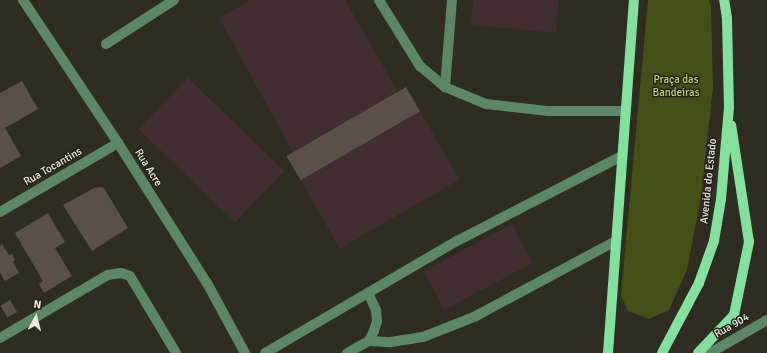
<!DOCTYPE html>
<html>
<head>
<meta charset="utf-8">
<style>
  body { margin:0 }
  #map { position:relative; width:767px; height:353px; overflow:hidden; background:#2f2d22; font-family:Signika,sans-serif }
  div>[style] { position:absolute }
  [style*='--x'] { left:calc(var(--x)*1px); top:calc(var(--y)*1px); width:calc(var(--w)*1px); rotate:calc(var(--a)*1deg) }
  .commercial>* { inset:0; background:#422e31; transform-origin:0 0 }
  .green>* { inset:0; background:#455018 }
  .building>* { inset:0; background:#5b5049; transform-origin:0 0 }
  .minor>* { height:10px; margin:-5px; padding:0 5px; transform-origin:5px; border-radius:5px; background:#5b8766 }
  .major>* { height:10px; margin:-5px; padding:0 5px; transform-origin:5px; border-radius:5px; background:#83e19d }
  span { translate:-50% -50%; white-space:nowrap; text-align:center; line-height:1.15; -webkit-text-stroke:3px #252319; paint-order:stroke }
  .park-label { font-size:11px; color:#bad171 }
  .street-label { font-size:11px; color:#ecebe3 }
  .north { position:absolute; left:16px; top:297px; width:40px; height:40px; -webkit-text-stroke:3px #252319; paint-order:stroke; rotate:7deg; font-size:11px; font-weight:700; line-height:16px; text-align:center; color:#ecebe3 }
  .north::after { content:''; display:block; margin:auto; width:14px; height:18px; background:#ecebe3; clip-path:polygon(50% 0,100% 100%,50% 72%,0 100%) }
</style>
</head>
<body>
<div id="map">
  <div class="commercial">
    <i style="clip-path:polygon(251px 0,345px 0,398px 92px,293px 152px,219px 18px)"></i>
    <i style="clip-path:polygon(473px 0,559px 0,556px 33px,471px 25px)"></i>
    <i style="left:188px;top:78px;width:134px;height:71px;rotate:44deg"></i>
    <i style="left:420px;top:111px;width:79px;height:138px;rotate:60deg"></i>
    <i style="left:512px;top:224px;width:44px;height:100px;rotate:62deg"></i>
  </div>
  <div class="green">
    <i style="clip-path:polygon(648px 0,709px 0,711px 9px,713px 87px,701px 197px,687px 270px,669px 310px,649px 319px,628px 311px,621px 295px)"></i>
  </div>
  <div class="building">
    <i style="clip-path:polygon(22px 81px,38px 109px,5px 128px,21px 156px,0 168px,0 93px)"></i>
    <i style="left:406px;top:87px;width:28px;height:138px;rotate:60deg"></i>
    <i style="clip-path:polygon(101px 187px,104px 188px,128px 228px,92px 251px,63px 205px,94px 188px)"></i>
    <i style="clip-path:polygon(48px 213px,65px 242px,55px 248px,72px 276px,44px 293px,39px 284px,43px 281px,15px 233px)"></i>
    <i style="clip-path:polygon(2px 244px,9px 255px,12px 254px,15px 260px,13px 262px,19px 273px,5px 281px,0 272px,0 246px)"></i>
    <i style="left:10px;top:300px;width:14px;height:11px;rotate:60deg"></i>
  </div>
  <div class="minor">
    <i style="--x:23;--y:0;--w:172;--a:56.4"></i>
    <i style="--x:118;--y:143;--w:166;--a:57.6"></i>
    <i style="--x:207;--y:283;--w:80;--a:61.5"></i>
    <i style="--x:379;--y:0;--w:78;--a:58.2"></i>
    <i style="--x:420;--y:66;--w:33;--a:40"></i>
    <i style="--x:445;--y:87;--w:44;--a:22.5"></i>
    <i style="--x:486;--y:104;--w:61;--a:6.5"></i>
    <i style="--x:547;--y:111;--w:79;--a:0"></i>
    <i style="--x:106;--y:44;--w:81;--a:-32.9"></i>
    <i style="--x:445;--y:87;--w:87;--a:-85.4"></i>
    <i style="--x:0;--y:212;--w:137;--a:-30.3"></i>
    <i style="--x:368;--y:293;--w:19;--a:65"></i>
    <i style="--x:376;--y:310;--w:11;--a:85"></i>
    <i style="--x:377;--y:321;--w:10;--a:107"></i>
    <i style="--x:374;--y:331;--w:11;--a:117"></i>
    <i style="--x:0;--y:338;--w:125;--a:-30.3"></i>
    <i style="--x:108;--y:275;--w:13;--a:-9"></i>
    <i style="--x:121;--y:273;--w:9;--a:18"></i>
    <i style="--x:130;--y:276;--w:90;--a:59.1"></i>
    <i style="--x:265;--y:353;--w:222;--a:-30.3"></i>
    <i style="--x:457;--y:241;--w:186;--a:-27.3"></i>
    <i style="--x:347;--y:353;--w:25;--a:-29"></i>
    <i style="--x:369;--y:341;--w:22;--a:3"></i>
    <i style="--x:391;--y:342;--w:32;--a:-9"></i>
    <i style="--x:423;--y:337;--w:55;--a:-21.4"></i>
    <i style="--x:474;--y:317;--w:161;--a:-28.2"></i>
    <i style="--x:710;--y:353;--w:66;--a:-30.1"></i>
  </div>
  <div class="major">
    <i style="--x:608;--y:353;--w:354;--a:-85.8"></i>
    <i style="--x:662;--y:353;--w:79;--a:-62.1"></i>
    <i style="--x:699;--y:283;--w:45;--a:-70.3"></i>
    <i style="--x:714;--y:241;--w:43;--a:-80.5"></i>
    <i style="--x:721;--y:199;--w:91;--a:-85"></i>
    <i style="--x:729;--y:108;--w:90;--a:-91.3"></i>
    <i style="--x:727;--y:18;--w:18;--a:-99"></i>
    <i style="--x:698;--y:353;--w:52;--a:-46.5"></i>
    <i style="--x:734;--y:315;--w:75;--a:-78.4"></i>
    <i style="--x:749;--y:242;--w:118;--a:-98.7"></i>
  </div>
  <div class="park-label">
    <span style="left:676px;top:87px">Praça das<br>Bandeiras</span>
  </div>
  <div class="street-label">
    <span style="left:53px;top:167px;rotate:-30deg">Rua Tocantins</span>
    <span style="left:148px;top:168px;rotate:58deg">Rua Acre</span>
    <span style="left:709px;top:181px;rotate:-84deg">Avenida do Estado</span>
    <span style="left:732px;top:326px;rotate:-30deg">Rua 904</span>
  </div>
  <div class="north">N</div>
</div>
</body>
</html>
